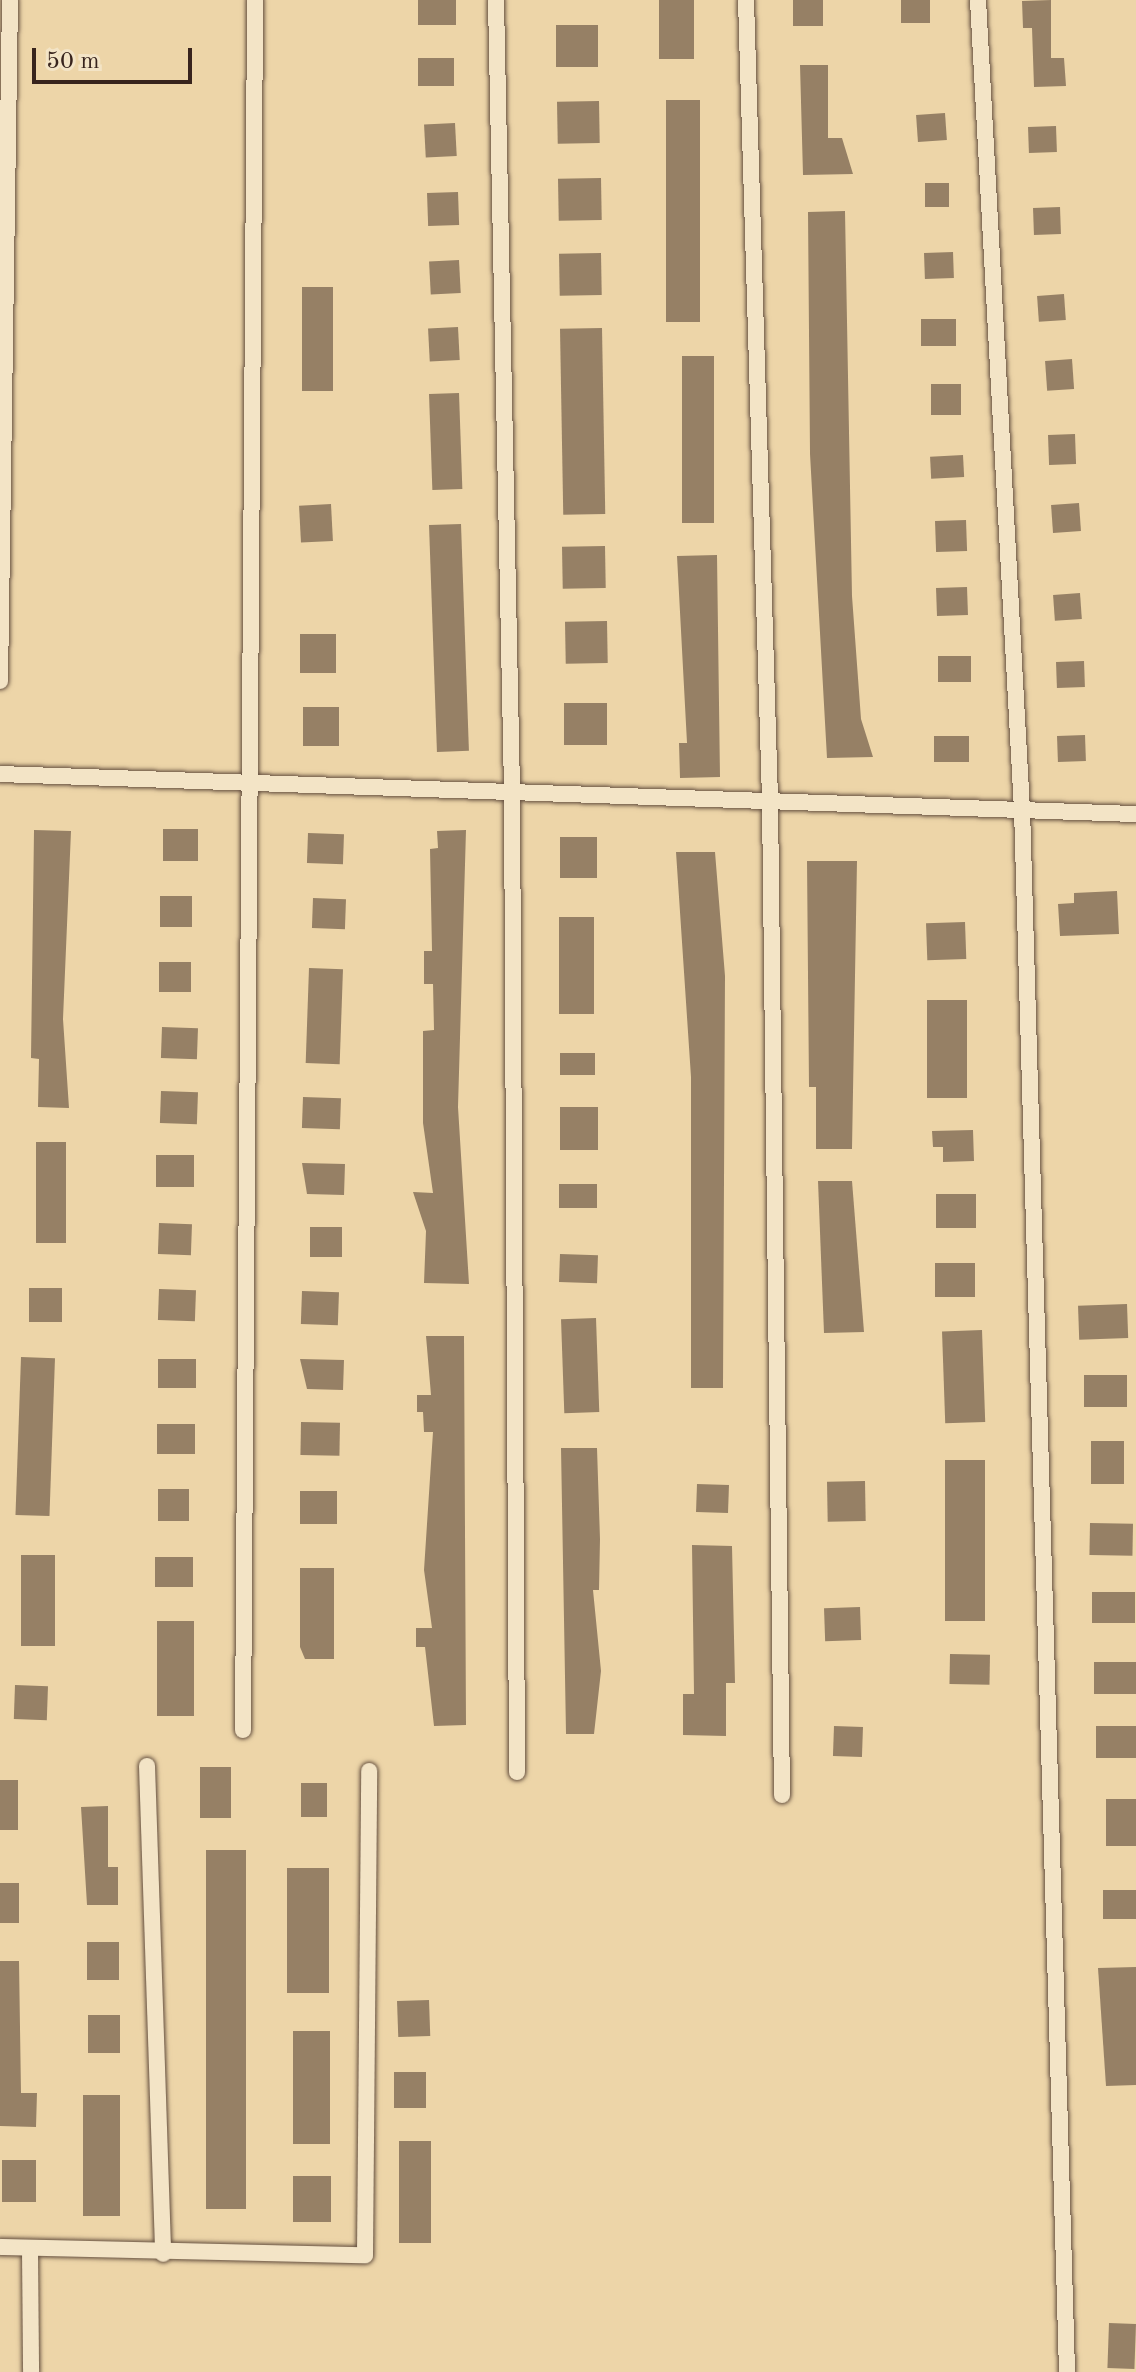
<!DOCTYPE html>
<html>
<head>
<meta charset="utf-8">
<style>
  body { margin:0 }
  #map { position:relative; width:1136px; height:2372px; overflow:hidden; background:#edd5a8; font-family:"Old Standard TT",serif }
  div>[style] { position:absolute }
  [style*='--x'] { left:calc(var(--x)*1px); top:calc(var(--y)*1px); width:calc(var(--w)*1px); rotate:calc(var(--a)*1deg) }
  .building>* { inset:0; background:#968065; transform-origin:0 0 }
  .roads { filter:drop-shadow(0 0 2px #655040) drop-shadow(0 0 2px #655040) }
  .minor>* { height:16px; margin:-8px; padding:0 8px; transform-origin:8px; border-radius:8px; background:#f3e4c6 }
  span { translate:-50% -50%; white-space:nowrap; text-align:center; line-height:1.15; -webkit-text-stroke:6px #f3e4c6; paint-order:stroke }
  .scale { position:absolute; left:32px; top:48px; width:160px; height:36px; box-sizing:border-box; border:4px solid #38241d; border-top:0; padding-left:10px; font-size:24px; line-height:28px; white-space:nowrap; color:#38241d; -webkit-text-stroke:6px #f3e4c6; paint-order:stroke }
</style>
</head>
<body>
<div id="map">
  <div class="building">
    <i style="left:418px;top:0;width:38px;height:25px"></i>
    <i style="left:659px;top:0;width:35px;height:59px"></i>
    <i style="left:793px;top:0;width:30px;height:26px"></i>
    <i style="left:901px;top:0;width:29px;height:23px"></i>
    <i style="clip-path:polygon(1051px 0,1051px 58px,1064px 58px,1066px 86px,1034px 87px,1032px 28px,1023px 28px,1022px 1px)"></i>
    <i style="left:556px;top:25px;width:42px;height:42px"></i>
    <i style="left:454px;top:58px;width:28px;height:36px;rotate:90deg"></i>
    <i style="clip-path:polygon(800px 65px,828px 65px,828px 138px,842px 138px,853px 174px,803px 175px)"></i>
    <i style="left:666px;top:100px;width:34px;height:222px"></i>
    <i style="left:599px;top:101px;width:42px;height:42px;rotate:89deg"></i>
    <i style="left:945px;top:113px;width:27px;height:29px;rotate:86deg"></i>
    <i style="left:455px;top:123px;width:33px;height:31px;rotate:87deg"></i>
    <i style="left:1056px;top:126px;width:26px;height:28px;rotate:88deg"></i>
    <i style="left:601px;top:178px;width:42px;height:43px;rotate:89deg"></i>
    <i style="left:925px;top:183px;width:24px;height:24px"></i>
    <i style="left:458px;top:192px;width:33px;height:31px;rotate:88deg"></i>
    <i style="left:1060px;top:207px;width:27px;height:27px;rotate:88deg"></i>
    <i style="clip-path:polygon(845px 211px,852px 596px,861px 719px,873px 757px,827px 758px,810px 454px,808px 212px)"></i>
    <i style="left:953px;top:252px;width:26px;height:29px;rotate:88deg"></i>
    <i style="left:601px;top:253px;width:42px;height:42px;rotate:89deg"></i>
    <i style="left:459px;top:260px;width:33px;height:30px;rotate:87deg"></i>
    <i style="left:333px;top:287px;width:104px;height:31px;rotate:90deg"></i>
    <i style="left:1064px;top:294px;width:26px;height:27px;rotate:86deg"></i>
    <i style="left:921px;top:319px;width:35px;height:27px"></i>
    <i style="left:458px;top:327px;width:33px;height:30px;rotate:87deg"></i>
    <i style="left:602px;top:328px;width:186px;height:42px;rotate:89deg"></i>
    <i style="left:682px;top:356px;width:32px;height:167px"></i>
    <i style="left:1072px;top:359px;width:30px;height:27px;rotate:86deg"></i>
    <i style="left:961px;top:384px;width:31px;height:30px;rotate:90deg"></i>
    <i style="left:459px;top:393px;width:96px;height:30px;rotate:88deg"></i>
    <i style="left:1075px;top:434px;width:30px;height:27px;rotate:88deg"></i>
    <i style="left:963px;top:455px;width:22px;height:33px;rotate:87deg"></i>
    <i style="left:1079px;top:503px;width:28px;height:28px;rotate:86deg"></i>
    <i style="left:331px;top:504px;width:37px;height:32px;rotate:87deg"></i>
    <i style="left:966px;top:520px;width:31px;height:31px;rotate:88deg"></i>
    <i style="left:461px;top:524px;width:227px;height:32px;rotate:88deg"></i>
    <i style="left:605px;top:546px;width:42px;height:43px;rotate:89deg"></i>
    <i style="clip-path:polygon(717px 555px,720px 777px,680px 778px,679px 743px,687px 743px,677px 556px)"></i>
    <i style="left:967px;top:587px;width:28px;height:31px;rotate:88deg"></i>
    <i style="left:1080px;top:593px;width:26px;height:27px;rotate:86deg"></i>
    <i style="left:607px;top:621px;width:42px;height:42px;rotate:89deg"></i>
    <i style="left:300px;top:634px;width:36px;height:39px"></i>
    <i style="left:971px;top:656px;width:26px;height:33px;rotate:90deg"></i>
    <i style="left:1084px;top:661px;width:26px;height:28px;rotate:88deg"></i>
    <i style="left:607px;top:703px;width:42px;height:43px;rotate:90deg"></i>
    <i style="left:303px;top:707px;width:36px;height:39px"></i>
    <i style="left:1085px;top:735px;width:26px;height:28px;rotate:88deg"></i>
    <i style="left:934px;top:736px;width:35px;height:26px"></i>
    <i style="left:163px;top:829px;width:35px;height:32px"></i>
    <i style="clip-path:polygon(34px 830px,71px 831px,63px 1019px,69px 1108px,38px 1107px,39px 1059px,31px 1058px)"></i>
    <i style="clip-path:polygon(466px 830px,458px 1107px,469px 1284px,424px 1283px,426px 1231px,413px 1192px,433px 1193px,423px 1123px,423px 1031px,434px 1030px,433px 984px,424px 984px,424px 951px,432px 951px,430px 849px,438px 848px,437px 831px)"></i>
    <i style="left:308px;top:833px;width:36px;height:30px;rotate:2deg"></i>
    <i style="left:560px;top:837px;width:37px;height:41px"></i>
    <i style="clip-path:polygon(676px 852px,715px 852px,725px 976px,723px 1388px,691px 1388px,691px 1077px)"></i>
    <i style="clip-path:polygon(807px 861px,857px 861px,852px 1149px,816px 1149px,816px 1087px,809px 1087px)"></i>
    <i style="clip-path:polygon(1117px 891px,1119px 934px,1060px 936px,1058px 904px,1074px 903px,1074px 893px)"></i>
    <i style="left:160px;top:896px;width:32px;height:31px"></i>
    <i style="left:313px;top:898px;width:33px;height:30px;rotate:2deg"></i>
    <i style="left:559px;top:917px;width:35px;height:97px"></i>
    <i style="left:965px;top:922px;width:37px;height:39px;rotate:88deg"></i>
    <i style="left:159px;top:962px;width:32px;height:30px"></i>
    <i style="left:309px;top:968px;width:34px;height:95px;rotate:2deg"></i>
    <i style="left:927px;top:1000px;width:40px;height:98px"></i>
    <i style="left:162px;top:1027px;width:36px;height:31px;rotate:2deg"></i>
    <i style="left:560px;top:1053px;width:35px;height:22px"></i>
    <i style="left:161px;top:1091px;width:37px;height:32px;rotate:2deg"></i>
    <i style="left:303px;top:1097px;width:38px;height:31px;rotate:2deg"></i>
    <i style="left:560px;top:1107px;width:38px;height:43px"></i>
    <i style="clip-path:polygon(973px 1130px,974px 1161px,943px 1162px,943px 1147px,933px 1147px,932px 1131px)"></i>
    <i style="left:36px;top:1142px;width:30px;height:101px"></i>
    <i style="left:156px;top:1155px;width:38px;height:32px"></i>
    <i style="clip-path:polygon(302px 1163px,345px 1164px,344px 1195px,307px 1194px)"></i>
    <i style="clip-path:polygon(818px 1181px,852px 1181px,864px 1332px,824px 1333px)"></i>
    <i style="left:559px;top:1184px;width:38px;height:24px"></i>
    <i style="left:976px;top:1194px;width:34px;height:40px;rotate:90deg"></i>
    <i style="left:159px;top:1223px;width:33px;height:31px;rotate:2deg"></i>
    <i style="left:310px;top:1227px;width:32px;height:30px"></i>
    <i style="left:560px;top:1254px;width:38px;height:28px;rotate:2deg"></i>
    <i style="left:935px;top:1263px;width:40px;height:34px"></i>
    <i style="left:29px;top:1288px;width:33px;height:34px"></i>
    <i style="left:159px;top:1289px;width:37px;height:31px;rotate:2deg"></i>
    <i style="left:302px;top:1291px;width:37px;height:33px;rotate:2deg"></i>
    <i style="left:1127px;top:1304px;width:34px;height:49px;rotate:88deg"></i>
    <i style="left:596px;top:1318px;width:94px;height:35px;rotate:88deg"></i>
    <i style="left:982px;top:1330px;width:92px;height:40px;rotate:88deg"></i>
    <i style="clip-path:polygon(426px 1336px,464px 1336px,466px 1725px,434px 1726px,425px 1647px,416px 1647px,416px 1628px,432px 1628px,424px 1570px,433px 1432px,424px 1432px,423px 1412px,417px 1412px,417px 1395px,431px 1395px)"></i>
    <i style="left:21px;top:1357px;width:34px;height:158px;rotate:2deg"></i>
    <i style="left:158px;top:1359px;width:38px;height:29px"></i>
    <i style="clip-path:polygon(300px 1359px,344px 1360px,343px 1390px,307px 1389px)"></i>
    <i style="left:1084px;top:1375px;width:43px;height:32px"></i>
    <i style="left:301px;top:1422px;width:39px;height:33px;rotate:1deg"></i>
    <i style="left:157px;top:1424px;width:38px;height:30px"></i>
    <i style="left:1091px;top:1441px;width:33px;height:43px"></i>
    <i style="clip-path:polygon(561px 1448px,597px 1448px,600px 1539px,599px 1590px,593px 1590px,601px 1671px,594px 1734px,566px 1734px)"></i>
    <i style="left:945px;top:1460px;width:40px;height:161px"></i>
    <i style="left:865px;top:1481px;width:40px;height:38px;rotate:89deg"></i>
    <i style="left:697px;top:1484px;width:32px;height:28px;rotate:2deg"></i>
    <i style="left:158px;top:1489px;width:31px;height:32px"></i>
    <i style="left:300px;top:1491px;width:37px;height:33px"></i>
    <i style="left:1090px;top:1523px;width:43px;height:32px;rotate:1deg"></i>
    <i style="clip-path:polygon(692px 1545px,732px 1546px,735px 1683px,726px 1683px,726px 1736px,683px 1735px,683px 1694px,694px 1694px)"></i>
    <i style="left:21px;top:1555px;width:34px;height:91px"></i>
    <i style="left:155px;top:1557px;width:38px;height:30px"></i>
    <i style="clip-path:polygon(300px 1568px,334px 1568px,334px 1659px,305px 1659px,300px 1647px)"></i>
    <i style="left:1092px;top:1592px;width:43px;height:31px"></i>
    <i style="left:860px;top:1607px;width:33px;height:36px;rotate:88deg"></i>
    <i style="left:157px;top:1621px;width:37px;height:95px"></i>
    <i style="left:950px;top:1654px;width:40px;height:30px;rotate:1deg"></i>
    <i style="left:1094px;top:1662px;width:42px;height:32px"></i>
    <i style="left:15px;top:1685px;width:33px;height:34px;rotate:2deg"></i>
    <i style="left:834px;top:1726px;width:29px;height:30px;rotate:2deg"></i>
    <i style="left:1096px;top:1726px;width:40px;height:32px"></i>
    <i style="left:200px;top:1767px;width:31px;height:51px"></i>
    <i style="left:0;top:1780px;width:18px;height:50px"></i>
    <i style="left:301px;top:1783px;width:26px;height:34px"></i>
    <i style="left:1106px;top:1799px;width:30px;height:47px"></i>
    <i style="clip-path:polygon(108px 1806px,108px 1867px,118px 1867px,118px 1905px,87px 1905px,81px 1807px)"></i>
    <i style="left:206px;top:1850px;width:40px;height:359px"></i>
    <i style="left:329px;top:1868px;width:125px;height:42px;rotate:90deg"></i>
    <i style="left:0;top:1883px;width:19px;height:40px"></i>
    <i style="left:1136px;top:1890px;width:29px;height:33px;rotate:90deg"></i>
    <i style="left:87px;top:1942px;width:32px;height:38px"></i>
    <i style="clip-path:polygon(0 1961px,19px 1961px,21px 2093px,37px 2093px,36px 2127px,0 2126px)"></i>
    <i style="clip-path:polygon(1136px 1967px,1136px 2085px,1106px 2086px,1098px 1968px)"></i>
    <i style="left:429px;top:2000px;width:36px;height:32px;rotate:88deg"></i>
    <i style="left:88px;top:2015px;width:32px;height:38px"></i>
    <i style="left:293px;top:2031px;width:37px;height:113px"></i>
    <i style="left:394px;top:2072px;width:32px;height:36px"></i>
    <i style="left:83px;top:2095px;width:37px;height:121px"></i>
    <i style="left:431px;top:2141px;width:102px;height:32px;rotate:90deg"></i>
    <i style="left:2px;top:2160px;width:34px;height:42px"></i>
    <i style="left:331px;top:2176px;width:46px;height:38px;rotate:90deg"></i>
    <i style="left:1109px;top:2323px;width:27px;height:45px;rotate:2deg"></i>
  </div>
  <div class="roads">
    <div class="minor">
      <i style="--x:496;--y:0;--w:788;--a:88.84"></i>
      <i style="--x:512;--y:788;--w:984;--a:89.71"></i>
      <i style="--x:746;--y:0;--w:801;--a:88.28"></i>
      <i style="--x:770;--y:801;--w:994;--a:89.31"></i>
      <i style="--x:978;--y:0;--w:810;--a:86.89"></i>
      <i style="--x:1022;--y:809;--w:1564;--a:88.35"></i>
      <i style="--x:0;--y:681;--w:681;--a:-89.16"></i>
      <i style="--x:0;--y:774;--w:1137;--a:2.02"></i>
      <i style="--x:243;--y:1730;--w:1730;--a:-89.6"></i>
      <i style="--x:147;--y:1766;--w:488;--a:88.1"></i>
      <i style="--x:0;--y:2247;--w:365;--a:1.3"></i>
      <i style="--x:365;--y:2255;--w:484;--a:-89.5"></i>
      <i style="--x:30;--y:2250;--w:122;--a:89.5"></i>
    </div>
  </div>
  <div class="scale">50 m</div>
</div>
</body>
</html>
